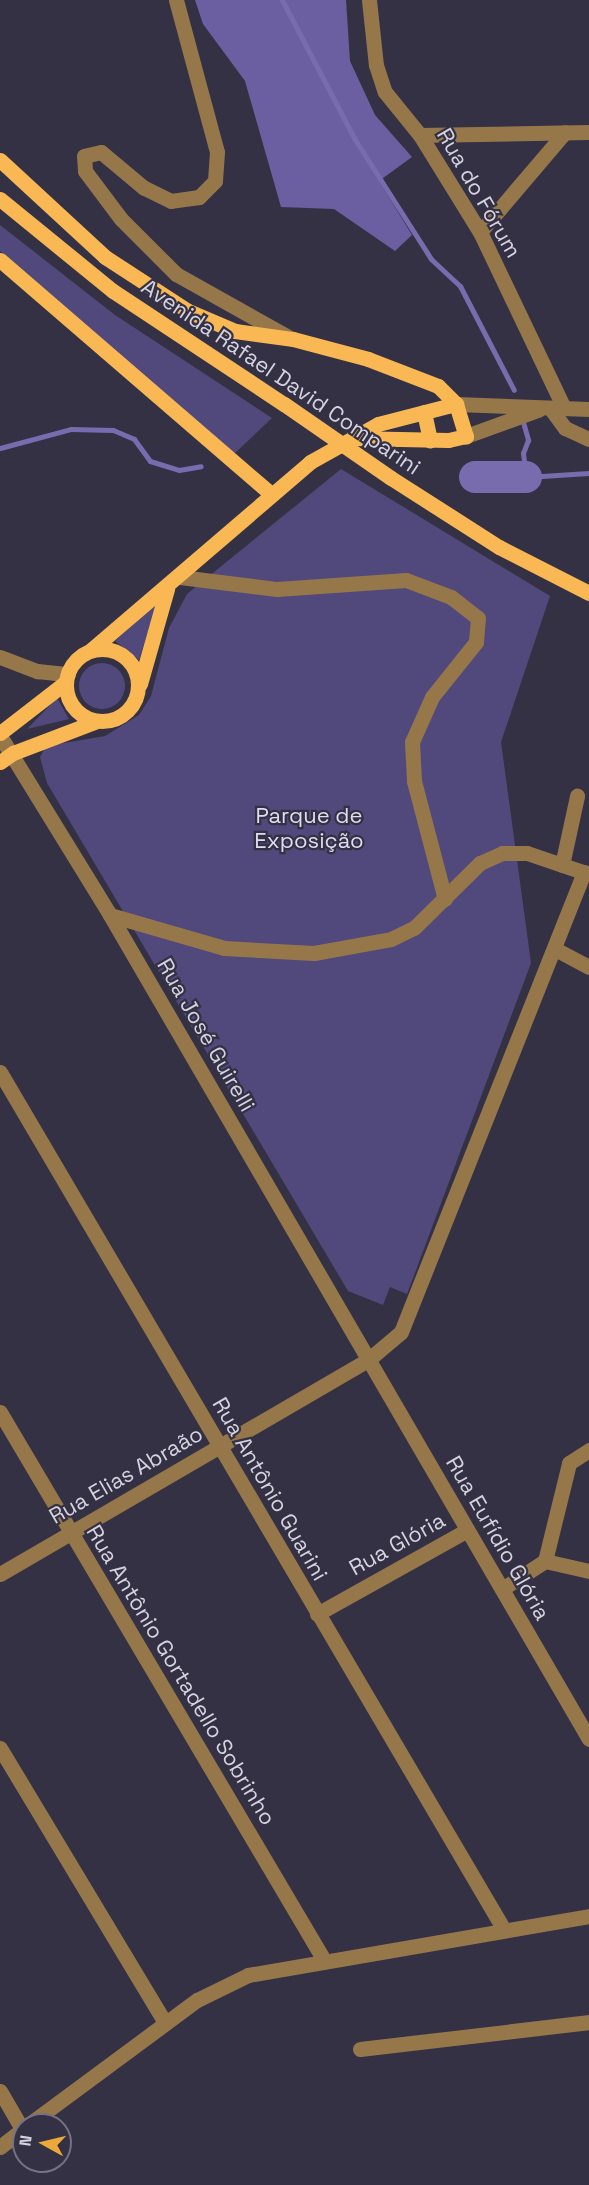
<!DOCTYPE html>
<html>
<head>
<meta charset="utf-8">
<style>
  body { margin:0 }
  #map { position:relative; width:589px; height:2185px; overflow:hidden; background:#343145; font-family:"Space Grotesk",sans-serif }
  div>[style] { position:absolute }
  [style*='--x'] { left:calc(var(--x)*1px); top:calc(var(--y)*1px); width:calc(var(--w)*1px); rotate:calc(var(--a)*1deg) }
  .green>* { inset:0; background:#51497b }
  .round { border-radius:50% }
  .forest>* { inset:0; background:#6b5fa1 }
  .stream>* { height:5px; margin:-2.5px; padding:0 2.5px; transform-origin:2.5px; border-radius:2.5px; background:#786caf }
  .river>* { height:32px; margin:-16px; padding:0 16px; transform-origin:16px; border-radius:16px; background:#786caf }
  .minor>* { height:15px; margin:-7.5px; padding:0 7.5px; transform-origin:7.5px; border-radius:7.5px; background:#96774a }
  .major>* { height:15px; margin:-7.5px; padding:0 7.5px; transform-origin:7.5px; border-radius:7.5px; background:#f9b853 }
  .major>.ring { margin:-7.5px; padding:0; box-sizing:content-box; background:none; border:15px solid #f9b853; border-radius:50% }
  .major-bridge>* { height:15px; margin:-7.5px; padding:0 7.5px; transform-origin:7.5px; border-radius:7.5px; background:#f9b853 }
  span { translate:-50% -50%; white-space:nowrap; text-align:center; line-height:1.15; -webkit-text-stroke:4.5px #343145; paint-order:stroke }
  .street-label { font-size:22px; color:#d5d3e0 }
  .park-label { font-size:22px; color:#dedcf0 }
  .north { position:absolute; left:12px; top:2113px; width:60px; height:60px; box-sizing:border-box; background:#343145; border:2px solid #747283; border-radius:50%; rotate:278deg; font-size:16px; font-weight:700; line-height:24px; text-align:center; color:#d5d3e0 }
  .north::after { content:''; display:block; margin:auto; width:21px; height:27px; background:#eca93b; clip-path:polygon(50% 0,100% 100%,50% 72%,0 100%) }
</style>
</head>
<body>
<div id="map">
  <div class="green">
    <i style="clip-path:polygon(0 225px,115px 315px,272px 418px,233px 455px,0 251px)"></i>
    <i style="clip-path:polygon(341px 469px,550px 596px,501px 742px,531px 963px,407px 1294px,390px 1287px,383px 1305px,348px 1291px,47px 783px,40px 757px,45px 748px,58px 744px,105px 736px,139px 715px,151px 696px,169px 628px,187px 594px)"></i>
    <i style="clip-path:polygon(157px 603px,139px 660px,115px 641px)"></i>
    <i class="round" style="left:79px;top:663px;width:46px;height:46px"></i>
    <i style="clip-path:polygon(57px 698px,69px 719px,27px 729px)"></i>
  </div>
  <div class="forest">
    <i style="clip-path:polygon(195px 0,346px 0,350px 61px,375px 115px,412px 157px,379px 181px,412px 235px,395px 251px,334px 209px,281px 207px,245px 81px,203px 24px)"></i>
  </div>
  <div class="stream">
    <i style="--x:282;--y:0;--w:156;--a:62.4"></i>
    <i style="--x:354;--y:138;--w:143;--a:57.5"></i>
    <i style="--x:431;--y:259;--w:40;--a:43"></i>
    <i style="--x:460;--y:286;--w:117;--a:62.6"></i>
    <i style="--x:523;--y:422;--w:19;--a:74"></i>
    <i style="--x:528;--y:440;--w:14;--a:111"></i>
    <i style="--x:523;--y:453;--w:24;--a:83"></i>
    <i style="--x:526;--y:477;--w:63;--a:-3.6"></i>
    <i style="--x:0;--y:448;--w:73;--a:-15"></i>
    <i style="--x:71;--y:429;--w:42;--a:1.4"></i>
    <i style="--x:113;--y:430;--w:23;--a:23"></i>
    <i style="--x:134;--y:439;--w:27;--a:54"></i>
    <i style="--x:150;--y:461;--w:30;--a:17"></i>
    <i style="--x:179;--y:470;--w:22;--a:-10"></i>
  </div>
  <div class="river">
    <i style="--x:475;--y:477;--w:51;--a:0"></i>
  </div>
  <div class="minor">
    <i style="--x:176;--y:0;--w:157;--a:74.9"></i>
    <i style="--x:217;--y:152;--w:29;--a:94"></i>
    <i style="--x:215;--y:181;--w:23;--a:135"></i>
    <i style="--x:199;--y:197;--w:28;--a:172"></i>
    <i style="--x:171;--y:201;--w:30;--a:-154"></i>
    <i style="--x:144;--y:188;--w:56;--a:-140.1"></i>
    <i style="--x:101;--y:152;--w:17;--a:167"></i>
    <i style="--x:84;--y:156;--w:15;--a:86"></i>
    <i style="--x:85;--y:171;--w:60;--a:53.1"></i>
    <i style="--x:121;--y:219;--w:78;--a:45"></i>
    <i style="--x:176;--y:274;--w:131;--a:29.3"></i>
    <i style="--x:369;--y:0;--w:65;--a:83.9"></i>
    <i style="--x:376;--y:65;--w:28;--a:72"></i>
    <i style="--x:385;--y:92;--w:55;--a:50.9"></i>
    <i style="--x:420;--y:135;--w:114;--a:58.3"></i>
    <i style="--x:480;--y:232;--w:195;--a:64.5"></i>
    <i style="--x:420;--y:135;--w:169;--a:-1"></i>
    <i style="--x:480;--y:232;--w:131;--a:-49.6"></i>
    <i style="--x:456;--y:404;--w:133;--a:2.2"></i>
    <i style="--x:551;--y:409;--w:24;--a:54"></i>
    <i style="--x:565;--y:428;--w:26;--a:25"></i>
    <i style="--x:466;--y:436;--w:77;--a:-19.9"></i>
    <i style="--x:180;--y:577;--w:98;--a:7.1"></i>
    <i style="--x:277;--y:589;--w:129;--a:-4"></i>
    <i style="--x:406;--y:580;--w:48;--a:20.7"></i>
    <i style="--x:451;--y:597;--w:34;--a:38"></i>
    <i style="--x:478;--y:618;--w:24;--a:95"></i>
    <i style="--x:476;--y:642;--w:70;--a:128.7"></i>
    <i style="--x:432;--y:697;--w:49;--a:114"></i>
    <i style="--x:412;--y:742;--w:39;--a:87"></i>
    <i style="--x:414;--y:781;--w:122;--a:75.3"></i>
    <i style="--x:0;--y:657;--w:40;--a:21"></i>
    <i style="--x:37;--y:671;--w:31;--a:6"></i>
    <i style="--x:0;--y:736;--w:210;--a:58.4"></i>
    <i style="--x:110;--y:915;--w:953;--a:59.83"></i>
    <i style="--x:562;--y:865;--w:71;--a:-77.7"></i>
    <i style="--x:110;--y:915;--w:119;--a:16.1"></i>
    <i style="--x:224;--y:948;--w:90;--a:3.2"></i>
    <i style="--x:314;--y:953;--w:78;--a:-10.3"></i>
    <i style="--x:391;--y:939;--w:25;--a:-26"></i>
    <i style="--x:414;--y:928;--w:93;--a:-44.6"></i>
    <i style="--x:480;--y:863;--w:24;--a:-24"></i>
    <i style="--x:502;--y:853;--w:25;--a:0"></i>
    <i style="--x:527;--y:853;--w:65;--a:18.7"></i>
    <i style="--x:555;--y:949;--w:38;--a:28"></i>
    <i style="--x:0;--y:1072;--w:993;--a:59.56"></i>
    <i style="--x:0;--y:1412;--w:637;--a:59.41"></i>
    <i style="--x:545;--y:1561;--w:45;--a:12.8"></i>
    <i style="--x:0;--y:1574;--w:426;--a:-30.2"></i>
    <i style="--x:368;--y:1360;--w:43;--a:-40.3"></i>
    <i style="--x:401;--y:1332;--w:495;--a:-68.3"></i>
    <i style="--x:502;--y:1589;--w:51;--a:-33.1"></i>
    <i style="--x:545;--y:1561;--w:101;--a:-76.2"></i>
    <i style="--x:569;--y:1463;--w:24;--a:-33"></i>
    <i style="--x:317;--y:1614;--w:172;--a:-29.2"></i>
    <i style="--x:0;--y:1748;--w:321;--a:59"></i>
    <i style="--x:360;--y:2049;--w:231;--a:-6.7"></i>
    <i style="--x:0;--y:2091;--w:44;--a:59.9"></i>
    <i style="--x:28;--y:2125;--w:210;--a:-36.5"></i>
    <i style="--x:197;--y:2000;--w:57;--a:-26.1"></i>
    <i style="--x:248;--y:1975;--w:346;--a:-9.8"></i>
    <i style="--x:0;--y:2147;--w:31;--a:-38"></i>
  </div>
  <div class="major">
    <i style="--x:0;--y:160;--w:143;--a:42.7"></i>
    <i style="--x:105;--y:257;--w:99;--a:33"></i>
    <i style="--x:188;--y:311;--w:51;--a:23.1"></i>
    <i style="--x:235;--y:331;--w:59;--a:7.9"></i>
    <i style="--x:293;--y:339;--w:78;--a:14.9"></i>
    <i style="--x:368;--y:359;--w:75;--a:21.1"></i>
    <i style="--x:438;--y:386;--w:25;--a:45"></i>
    <i style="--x:456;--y:404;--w:34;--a:73"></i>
    <i style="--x:466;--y:436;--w:18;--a:167"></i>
    <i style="--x:448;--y:440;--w:96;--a:-178.8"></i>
    <i style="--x:0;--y:199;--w:146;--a:39.2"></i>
    <i style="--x:113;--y:291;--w:205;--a:33.5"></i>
    <i style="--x:0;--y:260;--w:357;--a:40.8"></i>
    <i style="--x:424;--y:412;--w:29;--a:78"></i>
    <i style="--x:391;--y:478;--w:128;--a:32.6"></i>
    <i style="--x:499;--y:547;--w:101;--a:27.1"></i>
    <i class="ring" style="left:66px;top:649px;width:57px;height:57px"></i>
    <i style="--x:91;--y:650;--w:289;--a:-40.6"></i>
    <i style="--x:310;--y:462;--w:78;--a:-29.2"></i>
    <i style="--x:378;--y:424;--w:81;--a:-14.4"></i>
    <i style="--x:140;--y:684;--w:99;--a:-74.1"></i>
    <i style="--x:0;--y:733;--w:83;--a:-37.7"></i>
    <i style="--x:0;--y:762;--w:16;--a:-35"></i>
    <i style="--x:13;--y:753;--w:90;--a:-20.9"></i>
  </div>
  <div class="major-bridge">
    <i style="--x:284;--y:404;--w:130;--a:34.7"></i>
  </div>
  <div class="street-label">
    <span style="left:479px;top:193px;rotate:60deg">Rua do Fórum</span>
    <span style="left:281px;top:377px;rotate:34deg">Avenida Rafael David Comparini</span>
    <span style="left:206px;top:1035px;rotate:60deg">Rua José Guirelli</span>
    <span style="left:126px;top:1475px;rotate:-30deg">Rua Elias Abraão</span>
    <span style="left:270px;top:1489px;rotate:60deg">Rua Antônio Guarini</span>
    <span style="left:498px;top:1538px;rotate:60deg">Rua Eufídio Glória</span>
    <span style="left:397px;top:1544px;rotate:-29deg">Rua Glória</span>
    <span style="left:181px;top:1675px;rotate:59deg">Rua Antônio Gortadello Sobrinho</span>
  </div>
  <div class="park-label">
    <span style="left:309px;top:828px">Parque de<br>Exposição</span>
  </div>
  <div class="north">N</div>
</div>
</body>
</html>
